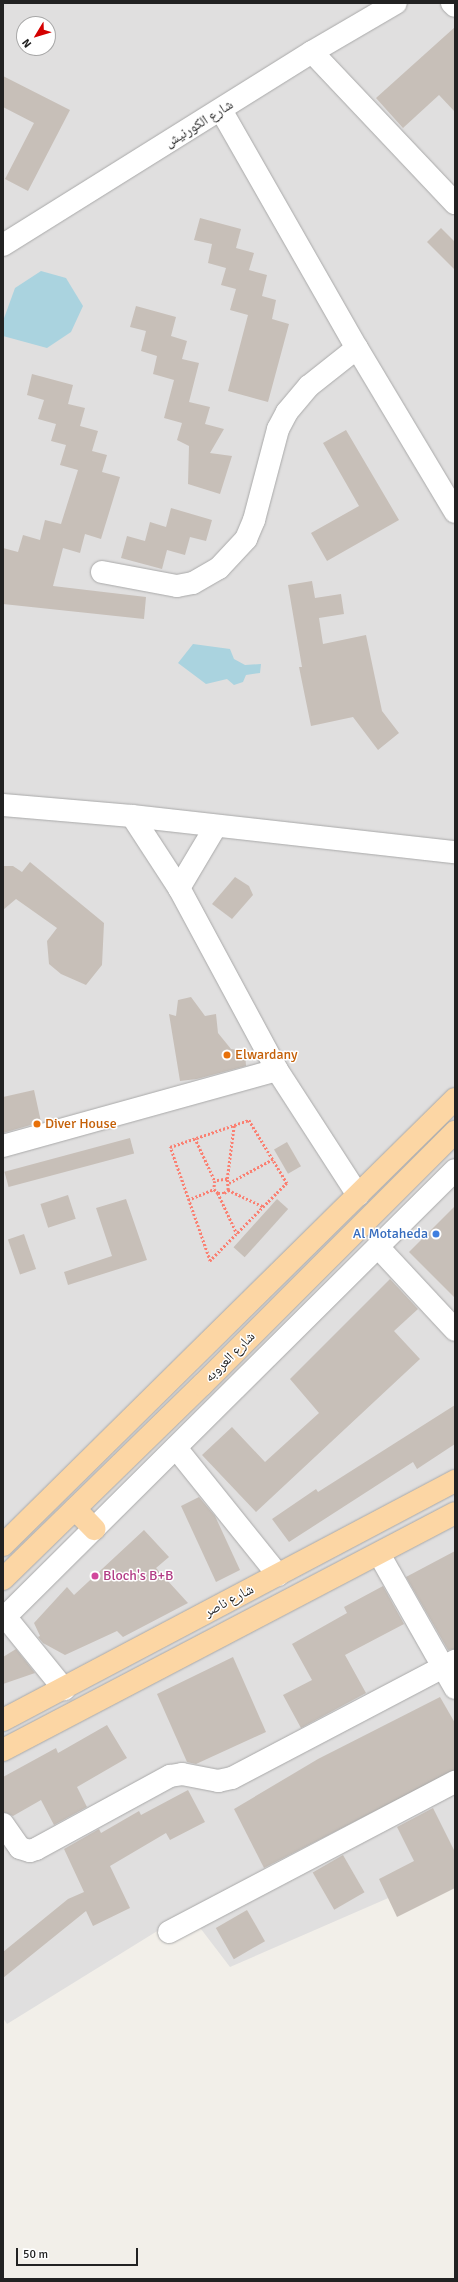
<!DOCTYPE html>
<html>
<head>
<meta charset="utf-8">
<style>
  body { margin:0 }
  #map { position:relative; width:458px; height:2282px; overflow:hidden; background:#f2efe9; font-family:Signika,"Noto Naskh Arabic",sans-serif }
  div>[style] { position:absolute }
  [style*='--x'] { left:calc(var(--x)*1px); top:calc(var(--y)*1px); width:calc(var(--w)*1px); rotate:calc(var(--a)*1deg) }
  .residential>* { inset:0; background:#e0dfdf }
  .water>* { inset:0; background:#aad3df }
  .building>* { inset:0; background:#c7bfb8; transform-origin:0 0 }
  .path>* { height:2.5px; margin-top:-1.25px; transform-origin:0; background:repeating-linear-gradient(90deg,#fa8072 0 2px,transparent 0 4px) }
  .roads { filter:drop-shadow(0 0 1px #a9a9a9) drop-shadow(0 0 1px #a9a9a9) }
  .minor>* { height:22px; margin:-11px; padding:0 11px; transform-origin:11px; border-radius:11px; background:#fff }
  .major>* { height:22px; margin:-11px; padding:0 11px; transform-origin:11px; border-radius:11px; background:#fcd6a4 }
  .dots>* { width:11px; height:11px; translate:-50% -50%; box-sizing:border-box; border:2px solid #fff; border-radius:50% }
  span { translate:-50% -50%; white-space:nowrap; text-align:center; line-height:1.15; -webkit-text-stroke:3px #fff; paint-order:stroke }
  .street-label { font-size:14px; color:#222 }
  .food-label { font-size:14px; color:#c56008 }
  .left { translate:0 -50%; text-align:left }
  .shop-label { font-size:14px; color:#366cbe }
  .right { translate:-100% -50%; text-align:right }
  .hotel-label { font-size:14px; color:#b23c85 }
  .frame { position:absolute; inset:0; border:4px solid #222; pointer-events:none }
  .north { position:absolute; left:16px; top:16px; width:40px; height:40px; box-sizing:border-box; background:#fff; border:1px solid #a7a7a7; border-radius:50%; rotate:232deg; font-size:11px; font-weight:700; line-height:16px; text-align:center; color:#222 }
  .north::after { content:''; display:block; margin:auto; width:14px; height:18px; background:#d40000; clip-path:polygon(50% 0,100% 100%,50% 72%,0 100%) }
  .scale { position:absolute; left:16px; top:2248px; width:122px; height:18px; box-sizing:border-box; border:2px solid #222; border-top:0; padding-left:5px; font-size:12px; line-height:14px; white-space:nowrap; color:#222; -webkit-text-stroke:3px #fff; paint-order:stroke }
</style>
</head>
<body>
<div id="map">
  <div class="residential">
    <i style="clip-path:polygon(evenodd,3px 3px,455px 3px,455px 1869px,230px 1967px,188px 1912px,7px 2024px,3px 2018px,3px 3px,24px 24px,48px 24px,48px 48px,24px 48px,24px 24px)"></i>
  </div>
  <div class="water">
    <i style="clip-path:polygon(41px 271px,66px 278px,83px 306px,71px 332px,47px 348px,3px 336px,3px 321px,15px 288px)"></i>
    <i style="clip-path:polygon(193px 644px,230px 649px,234px 659px,245px 665px,261px 664px,260px 673px,246px 675px,243px 682px,234px 685px,227px 679px,206px 684px,178px 663px)"></i>
  </div>
  <div class="building">
    <i style="clip-path:polygon(455px 27px,455px 112px,439px 95px,403px 128px,376px 98px)"></i>
    <i style="clip-path:polygon(3px 76px,70px 110px,28px 191px,5px 179px,34px 123px,3px 107px)"></i>
    <i style="clip-path:polygon(200px 218px,241px 229px,236px 248px,254px 253px,249px 270px,267px 275px,262px 296px,276px 300px,272px 319px,289px 324px,268px 402px,228px 391px,248px 315px,230px 310px,236px 289px,221px 285px,226px 268px,208px 263px,212px 244px,194px 240px)"></i>
    <i style="clip-path:polygon(441px 228px,455px 242px,455px 270px,427px 242px)"></i>
    <i style="clip-path:polygon(136px 306px,176px 317px,171px 336px,187px 341px,182px 359px,199px 363px,189px 402px,210px 407px,205px 424px,224px 429px,210px 453px,232px 456px,220px 494px,188px 484px,189px 446px,177px 440px,182px 423px,164px 418px,174px 380px,153px 374px,157px 356px,141px 351px,146px 331px,130px 327px)"></i>
    <i style="clip-path:polygon(32px 374px,73px 385px,68px 404px,85px 408px,80px 426px,98px 431px,92px 451px,107px 455px,102px 472px,120px 477px,101px 539px,85px 534px,80px 553px,63px 548px,53px 586px,146px 597px,144px 619px,3px 604px,3px 548px,18px 552px,23px 535px,40px 540px,45px 520px,61px 524px,78px 470px,60px 465px,66px 445px,51px 441px,56px 424px,38px 419px,44px 400px,27px 395px)"></i>
    <i style="clip-path:polygon(346px 430px,399px 520px,327px 561px,311px 533px,359px 506px,323px 443px)"></i>
    <i style="clip-path:polygon(171px 508px,212px 520px,206px 541px,190px 537px,185px 555px,167px 550px,162px 569px,121px 558px,127px 536px,145px 541px,150px 522px,166px 527px)"></i>
    <i style="clip-path:polygon(312px 581px,315px 598px,341px 594px,344px 614px,319px 618px,323px 644px,366px 635px,382px 711px,399px 733px,378px 750px,353px 717px,311px 726px,299px 667px,302px 667px,288px 585px)"></i>
    <i style="clip-path:polygon(30px 862px,104px 923px,102px 965px,86px 985px,61px 974px,49px 964px,47px 941px,57px 928px,16px 899px,3px 910px,3px 866px,13px 866px,22px 872px)"></i>
    <i style="clip-path:polygon(235px 877px,249px 886px,253px 895px,232px 919px,212px 904px)"></i>
    <i style="clip-path:polygon(191px 997px,205px 1016px,216px 1014px,218px 1033px,231px 1049px,245px 1051px,246px 1066px,197px 1079px,180px 1081px,169px 1014px,176px 1016px,178px 1000px)"></i>
    <i style="clip-path:polygon(34px 1090px,41px 1122px,3px 1133px,3px 1097px)"></i>
    <i style="left:130px;top:1138px;width:16px;height:130px;rotate:75deg"></i>
    <i style="left:287px;top:1142px;width:28px;height:15px;rotate:60deg"></i>
    <i style="left:68px;top:1195px;width:25px;height:29px;rotate:72deg"></i>
    <i style="clip-path:polygon(126px 1199px,147px 1260px,68px 1285px,64px 1272px,112px 1256px,96px 1208px)"></i>
    <i style="left:277px;top:1199px;width:15px;height:65px;rotate:42deg"></i>
    <i style="clip-path:polygon(455px 1206px,455px 1298px,409px 1252px)"></i>
    <i style="left:24px;top:1234px;width:37px;height:17px;rotate:71deg"></i>
    <i style="clip-path:polygon(390px 1279px,418px 1309px,394px 1331px,420px 1359px,256px 1512px,202px 1455px,232px 1427px,265px 1462px,319px 1413px,290px 1379px)"></i>
    <i style="clip-path:polygon(455px 1405px,455px 1444px,417px 1469px,413px 1462px,289px 1542px,272px 1519px,316px 1489px,318px 1492px)"></i>
    <i style="clip-path:polygon(199px 1497px,215px 1516px,240px 1570px,216px 1582px,181px 1506px)"></i>
    <i style="clip-path:polygon(144px 1530px,169px 1557px,156px 1568px,188px 1603px,123px 1637px,117px 1631px,65px 1655px,43px 1643px,38px 1637px,40px 1636px,34px 1623px,67px 1587px,74px 1595px)"></i>
    <i style="clip-path:polygon(455px 1551px,455px 1649px,448px 1650px,406px 1577px)"></i>
    <i style="clip-path:polygon(383px 1586px,404px 1624px,345px 1655px,366px 1693px,301px 1728px,283px 1695px,312px 1680px,292px 1644px,347px 1613px,344px 1607px)"></i>
    <i style="clip-path:polygon(16px 1649px,35px 1673px,3px 1684px,3px 1657px)"></i>
    <i style="clip-path:polygon(233px 1657px,266px 1732px,196px 1764px,187px 1762px,157px 1694px)"></i>
    <i style="clip-path:polygon(440px 1697px,455px 1723px,455px 1770px,264px 1868px,234px 1809px,318px 1759px)"></i>
    <i style="clip-path:polygon(107px 1725px,127px 1758px,77px 1787px,87px 1807px,54px 1825px,41px 1800px,13px 1816px,3px 1812px,3px 1777px,56px 1748px,58px 1753px)"></i>
    <i style="clip-path:polygon(188px 1790px,205px 1822px,170px 1840px,166px 1833px,110px 1866px,130px 1908px,93px 1926px,86px 1911px,3px 1978px,3px 1952px,68px 1899px,84px 1892px,64px 1849px,99px 1829px,101px 1833px,139px 1811px,141px 1815px)"></i>
    <i style="clip-path:polygon(433px 1808px,455px 1852px,455px 1888px,397px 1917px,379px 1879px,414px 1861px,397px 1827px)"></i>
    <i style="left:343px;top:1855px;width:43px;height:35px;rotate:60deg"></i>
    <i style="left:247px;top:1910px;width:36px;height:36px;rotate:60deg"></i>
  </div>
  <div class="path">
    <i style="--x:249;--y:1120;--w:74;--a:58.9"></i>
    <i style="--x:287;--y:1183;--w:110;--a:134.6"></i>
    <i style="--x:210;--y:1261;--w:121;--a:-109.3"></i>
    <i style="--x:170;--y:1147;--w:83;--a:-18.9"></i>
    <i style="--x:195;--y:1138;--w:47;--a:65.1"></i>
    <i style="--x:227;--y:1179;--w:54;--a:-82.6"></i>
    <i style="--x:229;--y:1183;--w:50;--a:-28.6"></i>
    <i style="--x:228;--y:1190;--w:40;--a:25"></i>
    <i style="--x:218;--y:1193;--w:45;--a:65.1"></i>
    <i style="--x:188;--y:1200;--w:28;--a:-23"></i>
    <i style="--x:214;--y:1189;--w:6;--a:45"></i>
    <i style="--x:218;--y:1193;--w:6;--a:0"></i>
    <i style="--x:224;--y:1193;--w:5;--a:-37"></i>
    <i style="--x:228;--y:1190;--w:11;--a:-95"></i>
    <i style="--x:227;--y:1179;--w:12;--a:171"></i>
    <i style="--x:215;--y:1181;--w:8;--a:97"></i>
  </div>
  <div class="roads">
    <div class="minor">
      <i style="--x:452;--y:3;--w:4;--a:45"></i>
      <i style="--x:312;--y:52;--w:208;--a:46.6"></i>
      <i style="--x:221;--y:110;--w:274;--a:60.3"></i>
      <i style="--x:357;--y:348;--w:191;--a:59.1"></i>
      <i style="--x:3;--y:245;--w:364;--a:-32"></i>
      <i style="--x:312;--y:52;--w:97;--a:-30.3"></i>
      <i style="--x:102;--y:572;--w:76;--a:10.6"></i>
      <i style="--x:177;--y:586;--w:16;--a:-11"></i>
      <i style="--x:193;--y:583;--w:30;--a:-30"></i>
      <i style="--x:219;--y:568;--w:40;--a:-47"></i>
      <i style="--x:246;--y:539;--w:21;--a:-67"></i>
      <i style="--x:254;--y:520;--w:94;--a:-75.2"></i>
      <i style="--x:278;--y:429;--w:19;--a:-62"></i>
      <i style="--x:287;--y:412;--w:34;--a:-50"></i>
      <i style="--x:309;--y:386;--w:61;--a:-38.4"></i>
      <i style="--x:3;--y:805;--w:129;--a:4.9"></i>
      <i style="--x:132;--y:816;--w:325;--a:6.4"></i>
      <i style="--x:132;--y:816;--w:86;--a:56.9"></i>
      <i style="--x:179;--y:888;--w:207;--a:61.7"></i>
      <i style="--x:277;--y:1070;--w:149;--a:57.1"></i>
      <i style="--x:179;--y:888;--w:72;--a:-59.2"></i>
      <i style="--x:3;--y:1146;--w:284;--a:-15.5"></i>
      <i style="--x:378;--y:1247;--w:113;--a:47.1"></i>
      <i style="--x:176;--y:1448;--w:163;--a:51.2"></i>
      <i style="--x:379;--y:1554;--w:154;--a:60.4"></i>
      <i style="--x:3;--y:1614;--w:97;--a:50.9"></i>
      <i style="--x:5;--y:1617;--w:634;--a:-44.81"></i>
      <i style="--x:3;--y:1824;--w:29;--a:55"></i>
      <i style="--x:20;--y:1848;--w:10;--a:17"></i>
      <i style="--x:30;--y:1851;--w:6;--a:-18"></i>
      <i style="--x:36;--y:1849;--w:153;--a:-28.6"></i>
      <i style="--x:170;--y:1776;--w:12;--a:-9"></i>
      <i style="--x:182;--y:1774;--w:37;--a:11"></i>
      <i style="--x:218;--y:1781;--w:14;--a:-12"></i>
      <i style="--x:232;--y:1778;--w:252;--a:-27.7"></i>
      <i style="--x:169;--y:1932;--w:323;--a:-27.7"></i>
    </div>
    <div class="major">
      <i style="--x:75;--y:1509;--w:28;--a:46"></i>
      <i style="--x:3;--y:1545;--w:635;--a:-44.62"></i>
      <i style="--x:3;--y:1579;--w:278;--a:-44.3"></i>
      <i style="--x:202;--y:1385;--w:358;--a:-45"></i>
      <i style="--x:3;--y:1720;--w:511;--a:-27.87"></i>
      <i style="--x:3;--y:1750;--w:510;--a:-27.67"></i>
    </div>
  </div>
  <div class="dots">
    <i style="left:227px;top:1055px;background:#e8710a"></i>
    <i style="left:37px;top:1124px;background:#e8710a"></i>
    <i style="left:436px;top:1234px;background:#3f7fe0"></i>
    <i style="left:95px;top:1576px;background:#d1479c"></i>
  </div>
  <div class="street-label">
    <span style="left:199px;top:124px;rotate:-32deg">شارع الكورنيش</span>
    <span style="left:230px;top:1357px;rotate:-45deg">شارع العروبه</span>
    <span style="left:229px;top:1601px;rotate:-28deg">شارع ناصر</span>
  </div>
  <div class="food-label">
    <span class="left" style="left:235px;top:1055px">Elwardany</span>
    <span class="left" style="left:45px;top:1124px">Diver House</span>
  </div>
  <div class="shop-label">
    <span class="right" style="left:428px;top:1234px">Al Motaheda</span>
  </div>
  <div class="hotel-label">
    <span class="left" style="left:103px;top:1576px">Bloch's B+B</span>
  </div>
  <div class="frame"></div>
  <div class="north">N</div>
  <div class="scale">50 m</div>
</div>
</body>
</html>
